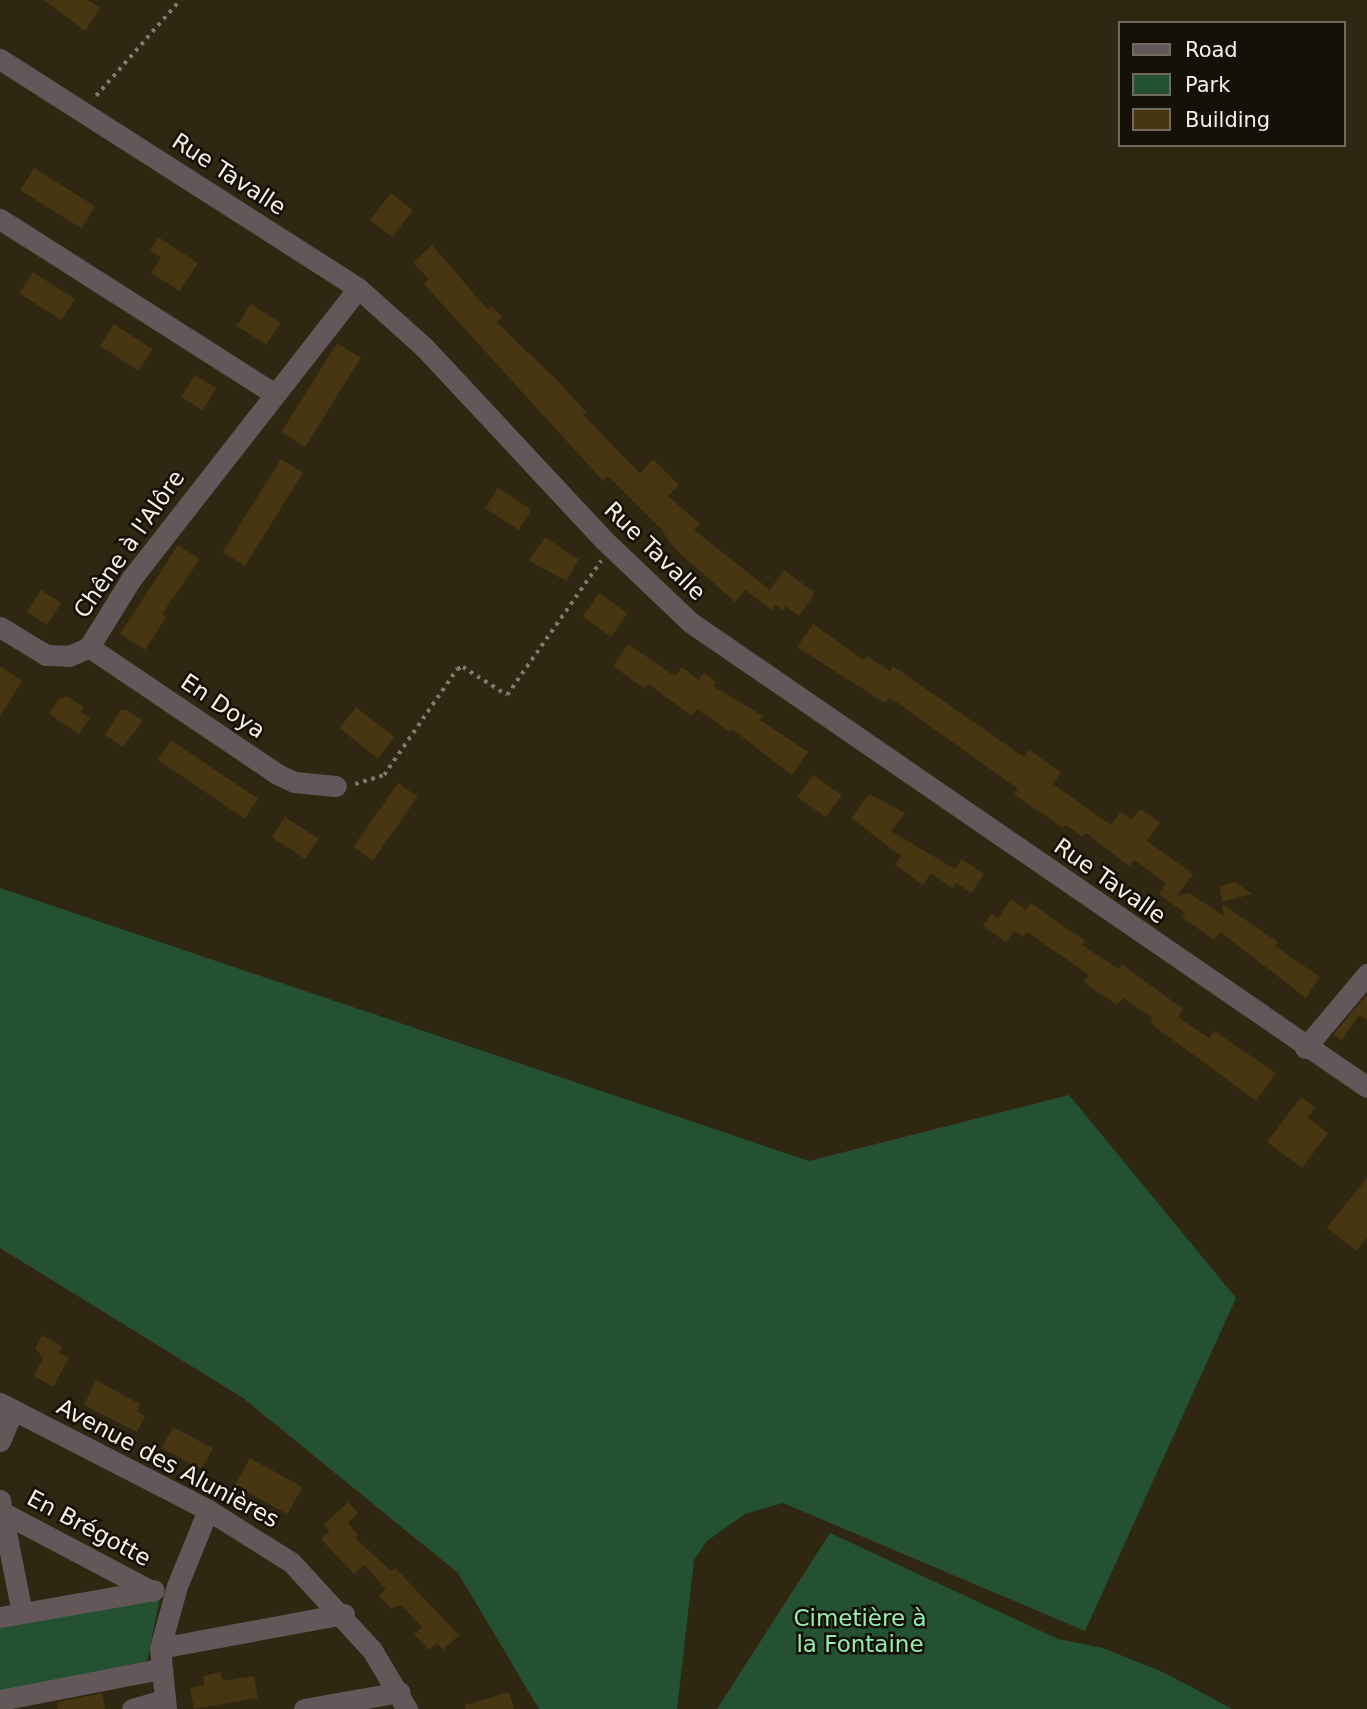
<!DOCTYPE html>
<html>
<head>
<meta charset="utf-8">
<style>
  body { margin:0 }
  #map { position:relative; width:1367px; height:1709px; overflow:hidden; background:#302712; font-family:"DejaVu Sans",sans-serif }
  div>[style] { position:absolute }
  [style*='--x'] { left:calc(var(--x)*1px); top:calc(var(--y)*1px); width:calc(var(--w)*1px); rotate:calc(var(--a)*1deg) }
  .green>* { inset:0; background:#235131 }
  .building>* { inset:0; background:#463611; transform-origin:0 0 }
  .path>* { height:3.5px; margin-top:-1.75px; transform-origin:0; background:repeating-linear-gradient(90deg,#827a68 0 3.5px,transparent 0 8.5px) }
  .minor>* { height:21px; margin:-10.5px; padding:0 10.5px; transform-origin:10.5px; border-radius:10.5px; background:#645759 }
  span { translate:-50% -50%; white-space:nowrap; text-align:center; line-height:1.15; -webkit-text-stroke:5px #151008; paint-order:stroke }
  .street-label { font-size:23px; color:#f7f0e3 }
  .park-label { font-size:23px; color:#95eeac }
  .legend { position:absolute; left:1118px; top:21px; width:228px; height:126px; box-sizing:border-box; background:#151008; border:2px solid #6f6a60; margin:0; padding:9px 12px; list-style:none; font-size:21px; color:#f7f0e3 }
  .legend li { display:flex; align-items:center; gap:14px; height:35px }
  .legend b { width:35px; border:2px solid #6f6a60 }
</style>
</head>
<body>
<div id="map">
  <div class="green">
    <i style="clip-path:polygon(0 888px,809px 1161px,1069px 1095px,1236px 1298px,1085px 1631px,783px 1503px,745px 1514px,707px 1541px,694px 1560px,677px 1709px,539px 1709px,458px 1573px,243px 1398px,0 1248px)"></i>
    <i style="clip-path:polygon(830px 1533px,1058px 1639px,1103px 1648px,1165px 1673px,1232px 1709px,717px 1709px)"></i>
    <i style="clip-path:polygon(160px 1597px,147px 1661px,0 1695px,0 1625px)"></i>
  </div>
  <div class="building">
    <i style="clip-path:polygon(44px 0,88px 0,100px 8px,85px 31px)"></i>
    <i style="left:34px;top:168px;width:72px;height:26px;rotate:32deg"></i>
    <i style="left:391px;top:193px;width:28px;height:34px;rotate:38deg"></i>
    <i style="clip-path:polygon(158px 237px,198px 263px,180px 291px,151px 273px,161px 257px,150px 251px)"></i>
    <i style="clip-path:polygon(432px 245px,488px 310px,491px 306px,502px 317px,496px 322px,557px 380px,586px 412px,583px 415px,640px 473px,653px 459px,679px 485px,668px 496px,700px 524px,694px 530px,770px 590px,784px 570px,815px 593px,799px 616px,786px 606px,783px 610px,776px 605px,772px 610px,745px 590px,735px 602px,674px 548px,661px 529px,608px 476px,603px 481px,424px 284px,429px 279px,413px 263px)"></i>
    <i style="left:33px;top:272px;width:50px;height:25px;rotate:33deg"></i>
    <i style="left:251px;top:304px;width:35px;height:26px;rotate:33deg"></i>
    <i style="left:114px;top:324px;width:46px;height:26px;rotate:33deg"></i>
    <i style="left:337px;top:343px;width:28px;height:105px;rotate:32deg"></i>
    <i style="left:195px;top:375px;width:25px;height:26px;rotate:32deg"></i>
    <i style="left:281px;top:459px;width:26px;height:110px;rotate:32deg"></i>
    <i style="left:498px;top:488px;width:40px;height:24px;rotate:33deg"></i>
    <i style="clip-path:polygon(545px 537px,579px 560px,566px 581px,529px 561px)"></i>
    <i style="clip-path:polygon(178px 545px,200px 559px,162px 614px,166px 617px,145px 650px,120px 634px)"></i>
    <i style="left:41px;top:590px;width:24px;height:26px;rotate:33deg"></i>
    <i style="left:599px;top:593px;width:35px;height:29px;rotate:35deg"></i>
    <i style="clip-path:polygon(813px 624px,864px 660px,867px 656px,890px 671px,893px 666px,1024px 757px,1029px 750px,1061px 772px,1053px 784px,1111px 825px,1120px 812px,1132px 819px,1140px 809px,1160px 823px,1147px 841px,1193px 874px,1177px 896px,1189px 893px,1224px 916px,1222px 904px,1278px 942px,1275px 946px,1320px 977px,1306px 998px,1220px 932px,1214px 940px,1182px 917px,1185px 913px,1159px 894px,1166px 883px,1134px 860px,1129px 866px,1086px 833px,1083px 837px,1066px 825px,1063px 828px,1014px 794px,1018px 789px,896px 702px,888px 698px,885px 703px,797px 647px)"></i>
    <i style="clip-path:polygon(628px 644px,675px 676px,682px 667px,699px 680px,704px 673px,716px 682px,713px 686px,763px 716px,760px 720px,808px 752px,792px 775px,732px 729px,730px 732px,697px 709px,692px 716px,648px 684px,645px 689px,613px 666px)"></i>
    <i style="clip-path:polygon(0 666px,22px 681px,0 716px)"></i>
    <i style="clip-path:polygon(67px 696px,84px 707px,81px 712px,90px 718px,79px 734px,49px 714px,59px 699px)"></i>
    <i style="left:356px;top:707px;width:49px;height:27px;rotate:38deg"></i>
    <i style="clip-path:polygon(126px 709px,143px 721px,123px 747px,105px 735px,120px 711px)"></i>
    <i style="left:171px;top:740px;width:105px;height:24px;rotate:34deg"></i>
    <i style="left:813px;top:775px;width:35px;height:27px;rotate:35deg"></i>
    <i style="left:398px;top:783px;width:24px;height:78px;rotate:35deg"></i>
    <i style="clip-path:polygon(869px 794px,905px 813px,891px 831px,955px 869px,962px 859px,984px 874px,971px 893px,956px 883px,952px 888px,931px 873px,923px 885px,895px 865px,901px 856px,851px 818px)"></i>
    <i style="left:285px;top:817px;width:40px;height:24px;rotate:33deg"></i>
    <i style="clip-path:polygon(1235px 882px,1252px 894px,1222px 902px,1220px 886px)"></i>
    <i style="clip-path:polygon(1011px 899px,1026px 910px,1031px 903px,1085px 941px,1082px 945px,1119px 969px,1122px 964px,1183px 1009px,1178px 1017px,1209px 1038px,1214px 1031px,1276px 1073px,1256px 1101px,1150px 1023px,1153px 1018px,1123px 998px,1117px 1005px,1098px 992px,1084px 982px,1089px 975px,1027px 932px,1024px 937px,1014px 931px,1006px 942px,983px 926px,991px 914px,998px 918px)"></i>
    <i style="clip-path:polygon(1367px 994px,1367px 1020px,1359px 1015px,1342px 1040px,1333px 1035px)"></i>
    <i style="clip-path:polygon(1301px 1097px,1315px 1108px,1308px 1118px,1328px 1133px,1302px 1168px,1267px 1142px)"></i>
    <i style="clip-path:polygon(1367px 1178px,1367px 1238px,1356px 1251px,1327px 1227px)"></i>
    <i style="clip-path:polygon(42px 1335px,62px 1346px,59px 1353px,69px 1358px,53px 1387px,34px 1376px,43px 1358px,35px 1348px)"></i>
    <i style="clip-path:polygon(96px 1380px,140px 1404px,137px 1411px,145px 1416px,137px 1432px,84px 1405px)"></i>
    <i style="left:173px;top:1427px;width:45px;height:24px;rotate:28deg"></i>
    <i style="left:250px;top:1458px;width:60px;height:31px;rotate:29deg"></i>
    <i style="clip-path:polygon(348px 1502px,358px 1513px,348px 1523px,358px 1535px,355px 1538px,391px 1571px,395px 1568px,459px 1635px,443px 1650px,437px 1643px,429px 1650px,414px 1634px,422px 1627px,401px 1605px,391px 1609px,379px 1596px,386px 1589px,364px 1565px,354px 1574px,321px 1539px,330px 1531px,324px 1525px)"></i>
    <i style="clip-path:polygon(221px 1672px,223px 1681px,254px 1676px,258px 1698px,194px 1709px,190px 1688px,204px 1685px,203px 1676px)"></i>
    <i style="clip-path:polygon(509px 1692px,514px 1709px,465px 1709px,465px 1705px)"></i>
    <i style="clip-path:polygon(102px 1693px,105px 1709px,58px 1709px,58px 1702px)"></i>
  </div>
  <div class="path">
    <i style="--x:96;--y:96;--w:128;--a:-48.8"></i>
    <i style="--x:355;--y:784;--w:30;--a:-17"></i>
    <i style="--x:384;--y:775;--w:129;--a:-55.4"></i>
    <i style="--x:457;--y:669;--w:6;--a:-18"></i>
    <i style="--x:463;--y:667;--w:52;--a:32.5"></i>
    <i style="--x:507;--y:695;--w:164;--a:-55"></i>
  </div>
  <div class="minor">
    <i style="--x:0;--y:59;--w:425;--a:32.6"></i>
    <i style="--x:358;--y:288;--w:89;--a:41.8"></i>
    <i style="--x:424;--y:347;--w:265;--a:47"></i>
    <i style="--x:605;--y:541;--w:117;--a:43.6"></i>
    <i style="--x:690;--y:622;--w:821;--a:34.48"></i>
    <i style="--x:0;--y:219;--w:324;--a:32.5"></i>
    <i style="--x:0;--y:627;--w:54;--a:31.3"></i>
    <i style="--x:46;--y:655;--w:23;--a:2"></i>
    <i style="--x:69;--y:656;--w:22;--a:-24"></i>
    <i style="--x:89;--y:647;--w:80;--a:-58.3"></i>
    <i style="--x:131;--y:579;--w:369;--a:-52"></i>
    <i style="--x:89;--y:647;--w:227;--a:34"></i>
    <i style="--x:277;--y:774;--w:19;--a:25"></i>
    <i style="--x:294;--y:782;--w:42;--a:5.4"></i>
    <i style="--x:1305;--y:1048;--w:97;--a:-50"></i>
    <i style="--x:0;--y:1403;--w:234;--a:27.2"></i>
    <i style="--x:208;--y:1510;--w:98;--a:32.1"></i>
    <i style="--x:291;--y:1562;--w:120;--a:47.4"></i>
    <i style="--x:372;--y:1650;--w:69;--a:59.3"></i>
    <i style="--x:0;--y:1441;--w:34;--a:-67"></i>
    <i style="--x:0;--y:1500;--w:12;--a:81"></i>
    <i style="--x:2;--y:1512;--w:169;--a:27.9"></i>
    <i style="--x:2;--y:1512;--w:103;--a:78.8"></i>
    <i style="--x:0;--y:1617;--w:156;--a:-9.9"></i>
    <i style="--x:160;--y:1648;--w:187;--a:-10.5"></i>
    <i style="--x:0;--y:1700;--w:162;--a:-11"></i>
    <i style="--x:132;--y:1709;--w:33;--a:-16"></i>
    <i style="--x:166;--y:1709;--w:61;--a:-95.6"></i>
    <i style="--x:160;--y:1648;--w:64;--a:-74.7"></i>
    <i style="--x:177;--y:1586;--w:82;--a:-67.8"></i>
    <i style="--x:304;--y:1709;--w:97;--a:-10.1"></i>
  </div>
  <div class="street-label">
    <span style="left:229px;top:174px;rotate:33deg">Rue Tavalle</span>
    <span style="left:129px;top:544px;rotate:-55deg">Chêne à l'Alôre</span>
    <span style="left:655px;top:551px;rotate:44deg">Rue Tavalle</span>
    <span style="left:223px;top:706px;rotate:34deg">En Doya</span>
    <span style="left:1110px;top:881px;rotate:35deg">Rue Tavalle</span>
    <span style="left:168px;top:1463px;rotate:28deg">Avenue des Alunières</span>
    <span style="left:89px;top:1528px;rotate:28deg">En Brégotte</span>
  </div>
  <div class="park-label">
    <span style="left:860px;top:1631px">Cimetière à<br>la Fontaine</span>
  </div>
  <ul class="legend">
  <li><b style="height:9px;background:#645759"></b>Road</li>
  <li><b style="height:19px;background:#235131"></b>Park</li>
  <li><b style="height:19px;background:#463611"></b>Building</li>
  </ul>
</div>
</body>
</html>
